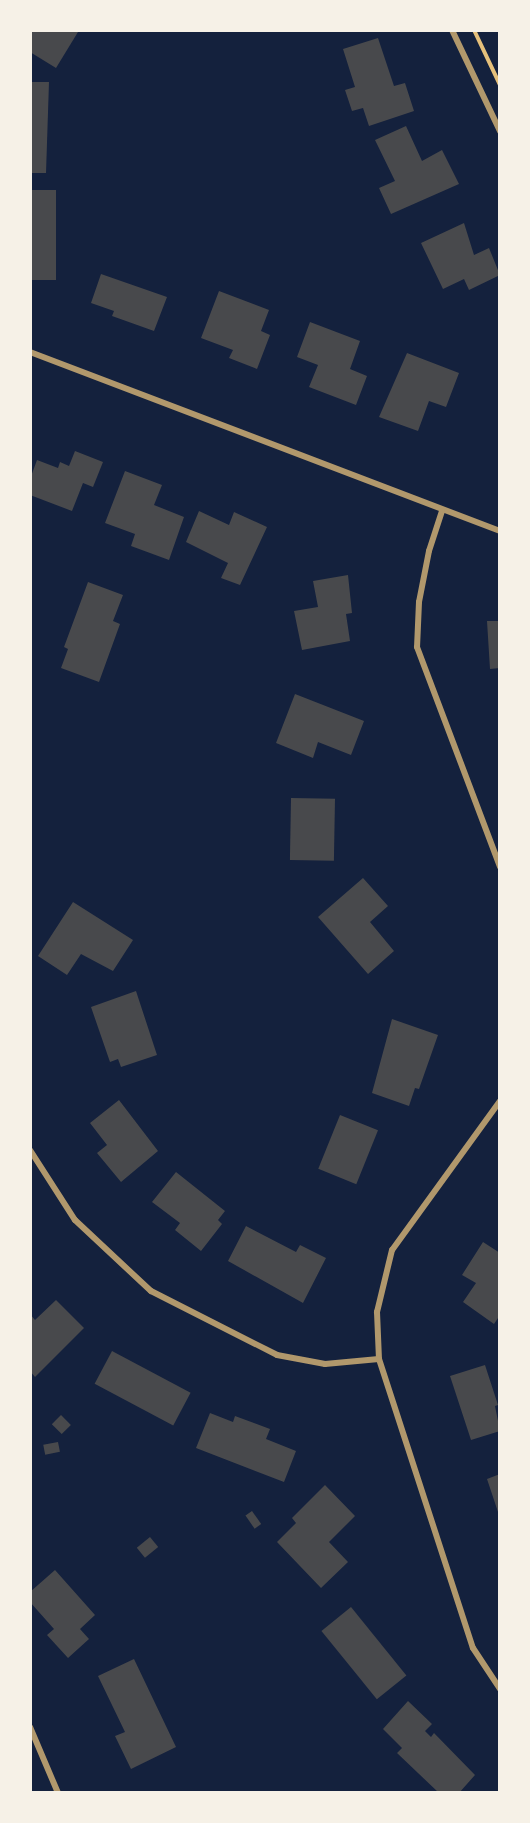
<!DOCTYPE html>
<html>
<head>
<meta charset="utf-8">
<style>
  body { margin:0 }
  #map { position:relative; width:530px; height:1823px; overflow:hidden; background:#14213d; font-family:Barlow,sans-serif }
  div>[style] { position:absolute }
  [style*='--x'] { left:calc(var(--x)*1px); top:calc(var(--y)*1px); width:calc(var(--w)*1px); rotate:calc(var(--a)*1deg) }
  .building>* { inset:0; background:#48494c; transform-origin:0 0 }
  .path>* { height:4px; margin:-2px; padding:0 2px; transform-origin:2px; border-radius:2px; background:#e5c07b }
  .minor>* { height:6px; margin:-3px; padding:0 3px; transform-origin:3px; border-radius:3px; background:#b1986c }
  span { translate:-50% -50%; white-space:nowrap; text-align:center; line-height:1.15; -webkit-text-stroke:6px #f6f1e7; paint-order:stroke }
  .frame { position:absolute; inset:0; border:32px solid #f6f1e7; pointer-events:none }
</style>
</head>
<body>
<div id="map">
  <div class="building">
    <i style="clip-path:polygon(30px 30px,75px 30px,78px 32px,56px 68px,30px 52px)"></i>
    <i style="clip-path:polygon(378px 38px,394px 86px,405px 83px,414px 111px,369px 126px,363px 108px,352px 111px,345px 90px,355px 87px,343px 49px)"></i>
    <i style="clip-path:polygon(30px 82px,49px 82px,46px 173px,30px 173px)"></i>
    <i style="clip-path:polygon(406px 126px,422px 161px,442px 150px,459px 184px,391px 214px,379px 188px,395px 181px,375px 140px)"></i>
    <i style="left:30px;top:190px;width:26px;height:90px"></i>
    <i style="clip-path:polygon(464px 223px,474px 255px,489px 248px,500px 275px,469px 290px,464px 279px,443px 289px,421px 243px)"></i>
    <i style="clip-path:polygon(101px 274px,167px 297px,154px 331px,112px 316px,114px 311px,91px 303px)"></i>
    <i style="clip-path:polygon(219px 291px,269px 310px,261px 331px,270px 335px,257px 369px,229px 358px,233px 350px,201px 338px)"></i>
    <i style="clip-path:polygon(310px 322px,360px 341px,350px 369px,367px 376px,356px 405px,309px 387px,318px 365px,297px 357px)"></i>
    <i style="clip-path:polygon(407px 353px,459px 373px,446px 407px,429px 401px,418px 431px,379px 417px)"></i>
    <i style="clip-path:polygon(75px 451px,103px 462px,93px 487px,83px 483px,72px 511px,30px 495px,30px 479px,37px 460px,58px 468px,60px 462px,69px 466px)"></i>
    <i style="clip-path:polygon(125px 471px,162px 485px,154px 505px,184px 517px,169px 560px,131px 546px,135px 534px,105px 523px)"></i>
    <i style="clip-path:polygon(199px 511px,229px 525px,234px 512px,267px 527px,240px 585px,221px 578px,228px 563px,186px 542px)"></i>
    <i style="clip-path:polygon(348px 575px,352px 613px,346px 614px,350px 641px,302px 650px,294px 611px,318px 607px,313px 581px)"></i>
    <i style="clip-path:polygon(88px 582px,123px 595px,113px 621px,120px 624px,99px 682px,61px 668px,68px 649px,64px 647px)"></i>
    <i style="clip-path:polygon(487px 621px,500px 621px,500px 668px,490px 669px)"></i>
    <i style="clip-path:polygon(295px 694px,364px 721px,351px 755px,318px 742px,313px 758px,276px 743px)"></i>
    <i style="left:291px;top:798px;width:44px;height:62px;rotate:1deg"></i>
    <i style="clip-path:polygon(363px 878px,388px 906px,370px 922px,394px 951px,368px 974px,318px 917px)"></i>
    <i style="clip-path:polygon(73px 902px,133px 940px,113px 971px,81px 954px,67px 975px,38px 956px)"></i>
    <i style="clip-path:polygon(136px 991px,157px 1055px,121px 1067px,118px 1059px,110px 1062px,91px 1007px)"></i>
    <i style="clip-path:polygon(392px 1019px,438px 1035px,419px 1089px,415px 1088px,409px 1106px,372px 1093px)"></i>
    <i style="clip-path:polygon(119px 1100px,158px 1151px,121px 1182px,97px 1153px,107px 1145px,90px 1123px)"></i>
    <i style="left:340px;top:1115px;width:41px;height:58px;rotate:22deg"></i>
    <i style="clip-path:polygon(176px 1172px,225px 1211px,218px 1220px,222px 1224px,201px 1251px,175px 1230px,180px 1223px,152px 1202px)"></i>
    <i style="clip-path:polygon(246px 1226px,296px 1252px,300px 1245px,326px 1258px,303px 1303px,228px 1261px)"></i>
    <i style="clip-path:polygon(483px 1242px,500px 1253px,500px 1315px,494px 1324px,463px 1302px,476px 1283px,462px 1275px)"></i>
    <i style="clip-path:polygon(56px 1300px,84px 1328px,35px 1377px,30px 1371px,30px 1314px,35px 1320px)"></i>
    <i style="left:112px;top:1351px;width:89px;height:37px;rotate:28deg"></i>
    <i style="clip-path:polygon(485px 1365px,498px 1405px,495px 1406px,500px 1431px,471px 1440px,450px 1376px)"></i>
    <i style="clip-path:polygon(210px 1413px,233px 1422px,235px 1416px,270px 1429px,266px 1439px,296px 1451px,284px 1482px,196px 1448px)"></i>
    <i style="left:61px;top:1415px;width:14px;height:13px;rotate:45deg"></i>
    <i style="left:58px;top:1442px;width:10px;height:15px;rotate:79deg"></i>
    <i style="clip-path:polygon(500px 1474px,500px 1518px,487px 1479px)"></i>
    <i style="clip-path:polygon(325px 1485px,355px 1516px,329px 1542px,348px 1562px,321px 1588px,277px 1542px,296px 1523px,292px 1518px)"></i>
    <i style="left:252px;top:1511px;width:16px;height:8px;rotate:55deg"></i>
    <i style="left:150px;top:1537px;width:13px;height:17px;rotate:51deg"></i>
    <i style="clip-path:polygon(55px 1570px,95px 1615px,80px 1629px,89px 1639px,68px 1658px,47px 1635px,54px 1629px,30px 1602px,30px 1592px)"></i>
    <i style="left:351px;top:1607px;width:88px;height:38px;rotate:51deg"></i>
    <i style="clip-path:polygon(134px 1659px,176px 1747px,131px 1769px,115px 1736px,125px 1732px,98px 1676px)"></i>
    <i style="clip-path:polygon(408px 1701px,432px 1724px,425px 1731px,431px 1737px,434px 1733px,475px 1775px,459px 1793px,439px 1793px,397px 1753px,402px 1748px,383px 1729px)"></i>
  </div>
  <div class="path">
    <i style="--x:474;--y:30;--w:61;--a:64.7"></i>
  </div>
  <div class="minor">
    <i style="--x:452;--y:30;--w:112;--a:64.6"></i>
    <i style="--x:30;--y:352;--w:503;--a:20.85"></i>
    <i style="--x:442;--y:511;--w:42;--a:108"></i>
    <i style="--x:429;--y:551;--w:52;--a:101.1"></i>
    <i style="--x:419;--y:602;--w:45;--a:92.5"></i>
    <i style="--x:417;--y:647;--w:235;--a:69.3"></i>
    <i style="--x:500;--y:1101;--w:184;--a:125.9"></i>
    <i style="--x:392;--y:1250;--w:64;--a:103.6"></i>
    <i style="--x:377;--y:1312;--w:47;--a:87.6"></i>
    <i style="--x:379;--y:1359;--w:304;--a:72"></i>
    <i style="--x:473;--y:1648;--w:49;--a:56.6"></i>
    <i style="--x:30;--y:1150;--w:83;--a:57.3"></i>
    <i style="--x:75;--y:1220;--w:104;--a:43.1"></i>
    <i style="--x:151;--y:1291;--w:141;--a:26.9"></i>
    <i style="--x:277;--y:1355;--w:49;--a:10.6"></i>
    <i style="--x:325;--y:1364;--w:54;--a:-5.3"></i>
    <i style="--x:30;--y:1727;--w:72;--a:67"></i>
  </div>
  <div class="frame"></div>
</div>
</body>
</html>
